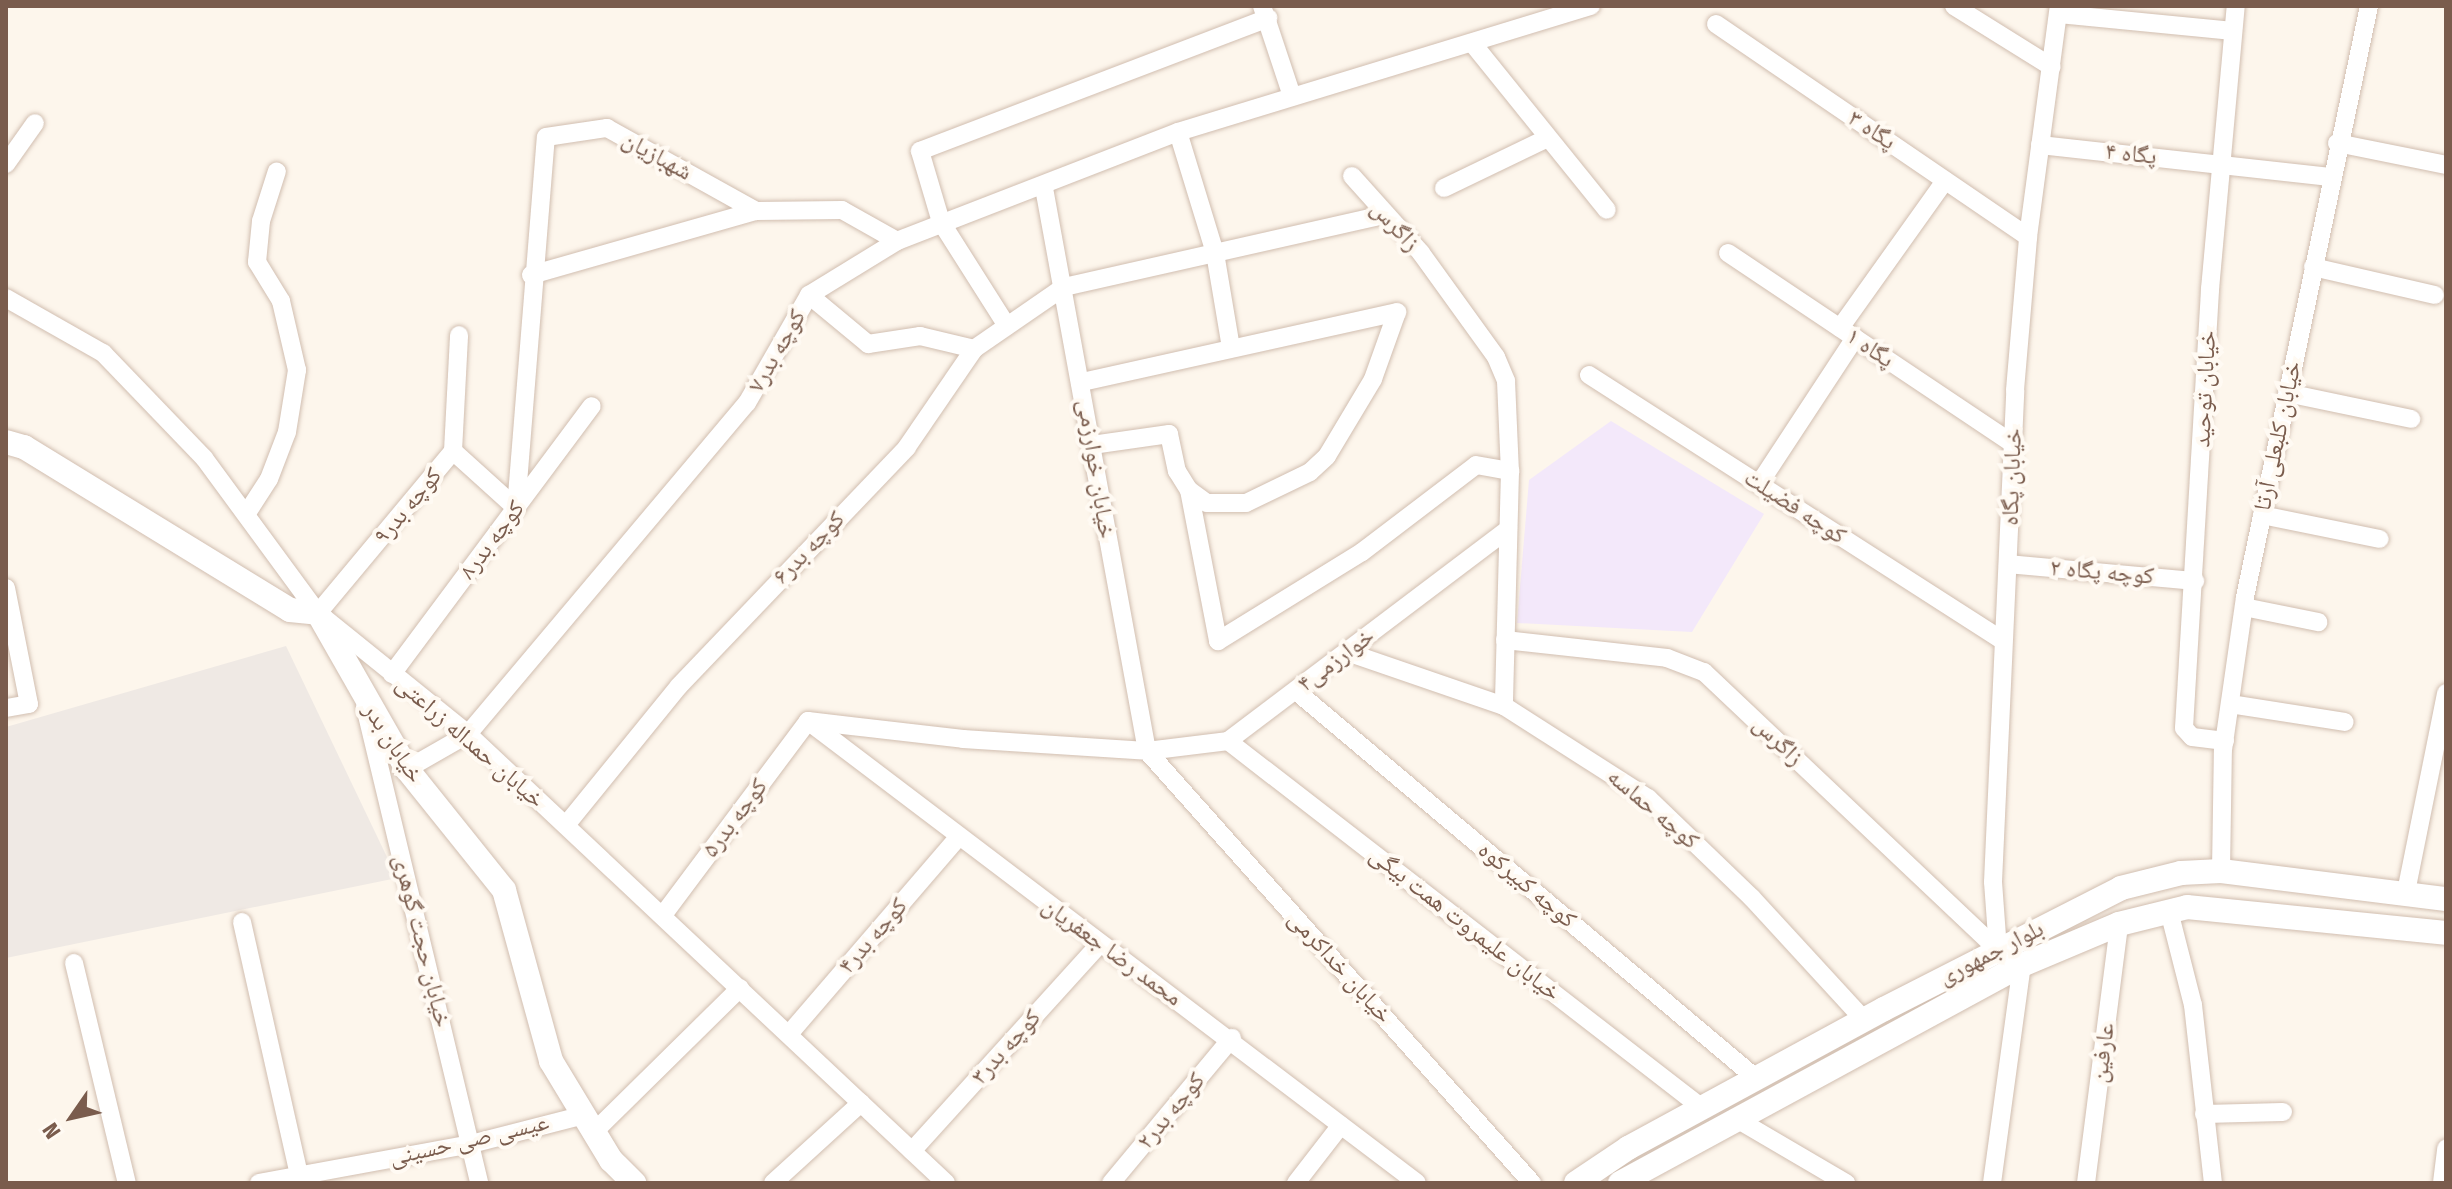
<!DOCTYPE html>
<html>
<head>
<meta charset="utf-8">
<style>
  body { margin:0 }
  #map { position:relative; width:2452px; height:1189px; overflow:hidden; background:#fdf6ec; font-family:"Fira Sans Condensed","Noto Naskh Arabic",sans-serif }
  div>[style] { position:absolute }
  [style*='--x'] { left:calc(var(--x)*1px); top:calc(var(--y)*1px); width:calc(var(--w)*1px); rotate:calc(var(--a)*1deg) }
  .industrial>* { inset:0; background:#efe9e4 }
  .education>* { inset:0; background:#f3e8fa }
  .roads { filter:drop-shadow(0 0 2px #d1beb0) drop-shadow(0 0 2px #d1beb0) }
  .minor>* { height:18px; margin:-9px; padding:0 9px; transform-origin:9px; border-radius:9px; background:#fff }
  .tertiary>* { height:24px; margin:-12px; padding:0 12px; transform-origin:12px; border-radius:12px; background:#fff }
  span { translate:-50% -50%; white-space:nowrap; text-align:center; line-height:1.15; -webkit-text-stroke:8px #fffaf3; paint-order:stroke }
  .street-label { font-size:24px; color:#7a5c4d }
  .frame { position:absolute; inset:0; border:8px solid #7a5c4d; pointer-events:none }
  .north { position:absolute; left:32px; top:1077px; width:80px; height:80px; -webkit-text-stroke:6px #fffaf3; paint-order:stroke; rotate:236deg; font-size:22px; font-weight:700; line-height:32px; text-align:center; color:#7a5c4d }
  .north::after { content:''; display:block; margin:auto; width:28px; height:36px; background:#7a5c4d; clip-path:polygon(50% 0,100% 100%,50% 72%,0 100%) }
</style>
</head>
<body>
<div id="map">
  <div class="industrial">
    <i style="clip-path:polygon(286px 646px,397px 878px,6px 958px,6px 727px)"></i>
  </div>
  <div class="education">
    <i style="clip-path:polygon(1611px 421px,1764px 514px,1692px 632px,1517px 623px,1529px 480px)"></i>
  </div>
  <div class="roads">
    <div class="minor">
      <i style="--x:1262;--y:6;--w:95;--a:71.6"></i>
      <i style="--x:1954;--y:6;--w:115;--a:31.9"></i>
      <i style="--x:2059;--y:14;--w:175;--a:5.6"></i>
      <i style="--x:1716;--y:24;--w:378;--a:34.3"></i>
      <i style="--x:1473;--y:44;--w:213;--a:51.1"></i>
      <i style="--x:1178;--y:132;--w:127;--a:73"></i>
      <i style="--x:1215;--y:253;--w:96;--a:80.4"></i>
      <i style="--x:2337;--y:143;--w:111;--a:11.4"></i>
      <i style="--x:2040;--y:145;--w:292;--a:6.3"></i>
      <i style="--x:6;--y:164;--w:50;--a:-54.7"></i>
      <i style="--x:1352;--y:176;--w:103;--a:48.1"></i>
      <i style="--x:1421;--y:253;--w:128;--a:54.2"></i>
      <i style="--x:1496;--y:357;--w:26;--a:67"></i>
      <i style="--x:1506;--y:381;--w:90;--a:87.5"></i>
      <i style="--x:1510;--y:471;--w:235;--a:91.5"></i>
      <i style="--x:1044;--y:188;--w:572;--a:79.63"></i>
      <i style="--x:1147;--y:751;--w:579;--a:48.29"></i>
      <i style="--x:1444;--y:188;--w:115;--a:-25.7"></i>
      <i style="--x:1728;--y:253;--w:342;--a:33.8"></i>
      <i style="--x:2313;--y:267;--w:125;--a:12.9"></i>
      <i style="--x:531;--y:275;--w:234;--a:-15.9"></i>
      <i style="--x:756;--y:211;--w:86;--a:-0.7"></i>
      <i style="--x:842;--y:210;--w:63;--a:29.4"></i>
      <i style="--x:809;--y:295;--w:77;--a:39.7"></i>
      <i style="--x:868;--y:344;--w:53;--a:-8.7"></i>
      <i style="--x:920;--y:336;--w:56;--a:13.5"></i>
      <i style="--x:6;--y:298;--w:112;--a:29.6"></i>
      <i style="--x:103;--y:353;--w:146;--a:46.1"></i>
      <i style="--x:204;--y:458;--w:192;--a:53.7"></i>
      <i style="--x:318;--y:613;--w:193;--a:38.9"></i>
      <i style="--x:468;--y:734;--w:656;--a:43.21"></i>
      <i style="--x:1007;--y:326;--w:123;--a:-122.4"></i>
      <i style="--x:941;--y:222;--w:74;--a:-106.5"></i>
      <i style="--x:920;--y:151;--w:373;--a:-20.9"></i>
      <i style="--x:1840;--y:328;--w:181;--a:-54.5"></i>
      <i style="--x:1589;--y:375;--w:489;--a:32.7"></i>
      <i style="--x:1082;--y:382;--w:323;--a:-12.5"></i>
      <i style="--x:2287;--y:393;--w:127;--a:11.8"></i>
      <i style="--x:1092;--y:445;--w:78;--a:-8.1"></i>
      <i style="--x:1169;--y:434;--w:38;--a:78"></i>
      <i style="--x:1177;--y:471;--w:22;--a:58"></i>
      <i style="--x:1189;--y:490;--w:154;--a:79.1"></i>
      <i style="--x:1218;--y:641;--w:169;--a:-31.7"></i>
      <i style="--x:1362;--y:552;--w:143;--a:-37.3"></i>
      <i style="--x:1476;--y:465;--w:35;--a:10"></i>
      <i style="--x:453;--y:451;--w:85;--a:42.1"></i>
      <i style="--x:1759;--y:484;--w:175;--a:-56.7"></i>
      <i style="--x:1189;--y:490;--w:22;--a:36"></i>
      <i style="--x:1207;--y:503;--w:39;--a:0"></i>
      <i style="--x:1246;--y:503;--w:71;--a:-25.8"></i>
      <i style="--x:1310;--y:472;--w:23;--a:-43"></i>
      <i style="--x:1327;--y:456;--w:90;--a:-59.1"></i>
      <i style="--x:1373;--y:379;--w:71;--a:-70.3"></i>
      <i style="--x:516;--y:508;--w:372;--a:-85.4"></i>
      <i style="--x:546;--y:137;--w:62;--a:-8.4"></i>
      <i style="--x:607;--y:128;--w:171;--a:29.1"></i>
      <i style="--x:247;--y:513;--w:40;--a:-57.1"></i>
      <i style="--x:269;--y:479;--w:50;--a:-69"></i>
      <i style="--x:287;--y:432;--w:63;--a:-80.8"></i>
      <i style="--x:297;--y:370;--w:71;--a:-103.1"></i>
      <i style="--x:281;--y:301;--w:46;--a:-121.6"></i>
      <i style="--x:257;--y:262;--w:41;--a:-84.4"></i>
      <i style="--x:261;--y:221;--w:52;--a:-72.3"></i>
      <i style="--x:2262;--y:515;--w:120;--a:11.5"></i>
      <i style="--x:2008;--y:564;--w:188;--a:5.2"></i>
      <i style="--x:6;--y:588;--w:118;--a:78.8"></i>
      <i style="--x:29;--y:704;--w:23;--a:170"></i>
      <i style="--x:2244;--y:607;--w:76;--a:11.5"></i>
      <i style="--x:318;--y:613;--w:211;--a:-50.2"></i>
      <i style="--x:453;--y:451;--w:116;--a:-87"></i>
      <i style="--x:1505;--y:640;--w:163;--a:6.3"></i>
      <i style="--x:1667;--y:658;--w:40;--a:21"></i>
      <i style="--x:1704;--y:672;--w:405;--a:43.4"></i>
      <i style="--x:1347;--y:652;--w:166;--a:19"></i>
      <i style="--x:1504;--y:706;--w:171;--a:32.6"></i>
      <i style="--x:1648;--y:798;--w:144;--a:43.9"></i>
      <i style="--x:1752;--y:898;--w:166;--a:47.4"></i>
      <i style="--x:392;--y:674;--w:334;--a:-53.3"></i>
      <i style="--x:1296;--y:691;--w:603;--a:40.09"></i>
      <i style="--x:2230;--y:704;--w:116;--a:8.9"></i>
      <i style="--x:365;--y:707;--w:489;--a:76.5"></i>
      <i style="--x:808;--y:721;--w:156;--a:6.6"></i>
      <i style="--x:963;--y:739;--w:184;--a:3.7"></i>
      <i style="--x:1147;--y:751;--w:82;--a:-7"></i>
      <i style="--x:1228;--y:741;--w:351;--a:-37.1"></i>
      <i style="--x:808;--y:721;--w:764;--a:37.18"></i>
      <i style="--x:1228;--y:741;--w:599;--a:37.75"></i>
      <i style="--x:2225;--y:741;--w:33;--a:-173"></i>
      <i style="--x:2192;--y:737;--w:12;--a:-132"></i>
      <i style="--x:2184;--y:728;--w:440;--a:-86.6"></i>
      <i style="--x:2210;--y:289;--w:284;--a:-84.8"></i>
      <i style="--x:407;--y:769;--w:70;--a:-29.8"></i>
      <i style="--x:468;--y:734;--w:433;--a:-49.9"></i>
      <i style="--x:747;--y:403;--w:125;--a:-60.1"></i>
      <i style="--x:809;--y:295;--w:103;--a:-31.5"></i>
      <i style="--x:897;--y:241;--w:301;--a:-21.2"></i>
      <i style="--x:1178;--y:132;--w:432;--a:-17"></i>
      <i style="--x:566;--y:825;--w:179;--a:-50.9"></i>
      <i style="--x:679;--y:686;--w:330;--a:-46.3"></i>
      <i style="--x:907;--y:447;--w:119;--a:-55.6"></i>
      <i style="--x:974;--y:349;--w:109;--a:-34.6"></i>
      <i style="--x:1064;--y:287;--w:327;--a:-12.7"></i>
      <i style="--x:2221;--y:871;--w:121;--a:-89.1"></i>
      <i style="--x:2223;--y:750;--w:155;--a:-81.8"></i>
      <i style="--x:2245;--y:597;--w:604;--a:-78.15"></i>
      <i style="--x:2406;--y:892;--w:203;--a:-78.6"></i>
      <i style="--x:2169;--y:911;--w:97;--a:75.7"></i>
      <i style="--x:2193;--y:1005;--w:179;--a:83.6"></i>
      <i style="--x:663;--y:915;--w:242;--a:-53.2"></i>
      <i style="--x:242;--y:922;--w:268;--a:77.3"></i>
      <i style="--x:1998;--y:950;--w:68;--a:-94.2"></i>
      <i style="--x:1993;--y:882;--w:492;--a:-87.4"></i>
      <i style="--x:2015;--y:390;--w:154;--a:-85.1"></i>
      <i style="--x:2028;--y:237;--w:233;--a:-82.4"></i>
      <i style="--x:74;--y:963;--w:226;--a:76.5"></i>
      <i style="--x:789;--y:1034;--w:257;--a:-49.3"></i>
      <i style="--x:2204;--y:1114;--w:79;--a:-1.5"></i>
      <i style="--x:1735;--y:1118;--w:129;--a:30.4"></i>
      <i style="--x:594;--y:1132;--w:205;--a:-44.6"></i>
      <i style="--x:912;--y:1151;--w:280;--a:-47.8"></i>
      <i style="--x:259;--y:1183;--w:216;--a:-10.4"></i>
      <i style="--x:471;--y:1144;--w:117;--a:-14.4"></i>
      <i style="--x:773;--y:1183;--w:119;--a:-42.3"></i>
      <i style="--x:1111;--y:1183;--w:189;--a:-50.2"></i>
      <i style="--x:1296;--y:1183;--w:73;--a:-52.2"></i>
      <i style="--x:1992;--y:1183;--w:220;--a:-82.2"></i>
      <i style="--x:2086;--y:1183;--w:261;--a:-82.7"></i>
      <i style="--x:2442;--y:1183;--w:35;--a:-83"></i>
    </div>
    <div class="tertiary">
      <i style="--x:6;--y:442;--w:19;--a:16"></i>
      <i style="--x:24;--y:447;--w:312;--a:31.5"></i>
      <i style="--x:290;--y:610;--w:28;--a:6"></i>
      <i style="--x:318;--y:613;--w:180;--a:60.3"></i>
      <i style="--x:407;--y:769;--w:155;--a:51.3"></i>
      <i style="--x:504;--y:890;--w:177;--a:74.6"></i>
      <i style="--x:551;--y:1061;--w:116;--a:58.8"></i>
      <i style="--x:611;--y:1160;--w:33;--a:45"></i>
      <i style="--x:1576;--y:1183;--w:63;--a:-33.9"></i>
      <i style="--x:1628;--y:1148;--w:291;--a:-28.5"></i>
      <i style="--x:1884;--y:1009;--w:266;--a:-27"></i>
      <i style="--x:2121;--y:888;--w:62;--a:-14"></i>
      <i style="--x:2181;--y:873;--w:40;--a:-2.9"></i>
      <i style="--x:2221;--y:871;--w:227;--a:7.1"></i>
      <i style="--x:1620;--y:1183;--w:457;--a:-28.5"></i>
      <i style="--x:2022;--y:965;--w:105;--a:-22.9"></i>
      <i style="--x:2119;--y:924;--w:70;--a:-14"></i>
      <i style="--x:2187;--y:907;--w:260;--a:5.7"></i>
    </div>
  </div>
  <div class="street-label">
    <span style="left:1872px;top:130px;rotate:34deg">پگاه ۳</span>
    <span style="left:2131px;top:154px;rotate:6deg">پگاه ۴</span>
    <span style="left:657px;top:156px;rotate:29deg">شهبازیان</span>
    <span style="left:1395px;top:226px;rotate:47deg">زاگرس</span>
    <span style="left:1870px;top:348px;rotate:34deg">پگاه ۱</span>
    <span style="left:777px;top:351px;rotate:-60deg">کوچه بدر۷</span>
    <span style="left:2205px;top:389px;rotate:-87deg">خیابان توحید</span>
    <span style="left:2278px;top:436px;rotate:-78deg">خیابان کلبعلی آرتا</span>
    <span style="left:1096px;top:469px;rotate:81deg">خیابان خوارزمی</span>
    <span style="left:2012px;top:477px;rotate:-88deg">خیابان پگاه</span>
    <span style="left:408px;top:506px;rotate:-50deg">کوچه بدر۹</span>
    <span style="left:1795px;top:507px;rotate:33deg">کوچه فضیلت</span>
    <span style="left:492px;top:540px;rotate:-53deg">کوچه بدر۸</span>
    <span style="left:809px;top:548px;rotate:-46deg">کوچه بدر۶</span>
    <span style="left:2102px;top:572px;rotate:5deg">کوچه پگاه ۲</span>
    <span style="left:1336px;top:660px;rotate:-37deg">خوارزمی۴</span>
    <span style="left:1778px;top:741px;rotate:44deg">زاگرس</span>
    <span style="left:470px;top:742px;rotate:41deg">خیابان حمداله زراعتی</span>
    <span style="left:393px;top:743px;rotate:57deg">خیابان بدر</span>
    <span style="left:1653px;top:809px;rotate:40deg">کوچه حماسه</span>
    <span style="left:735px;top:818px;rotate:-53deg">کوچه بدر۵</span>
    <span style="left:1527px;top:885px;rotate:40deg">کوچه کبیرکوه</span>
    <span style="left:1465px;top:924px;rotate:38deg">خیابان علیمروت همت بیگی</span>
    <span style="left:873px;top:936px;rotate:-49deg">کوچه بدر۴</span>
    <span style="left:422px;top:941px;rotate:76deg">خیابان حجت گوهری</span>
    <span style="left:1112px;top:952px;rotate:36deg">محمد رضا جعفریان</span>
    <span style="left:1991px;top:953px;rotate:-27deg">بلوار جمهوری</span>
    <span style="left:1340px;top:967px;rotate:48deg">خیابان خداکرمی</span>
    <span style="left:1006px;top:1047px;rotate:-48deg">کوچه بدر۳</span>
    <span style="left:2103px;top:1053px;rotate:-83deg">عارفین</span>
    <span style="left:1171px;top:1111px;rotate:-50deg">کوچه بدر۲</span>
    <span style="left:469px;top:1140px;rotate:-13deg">عیسی صی حسینی</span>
  </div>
  <div class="frame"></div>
  <div class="north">N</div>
</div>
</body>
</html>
